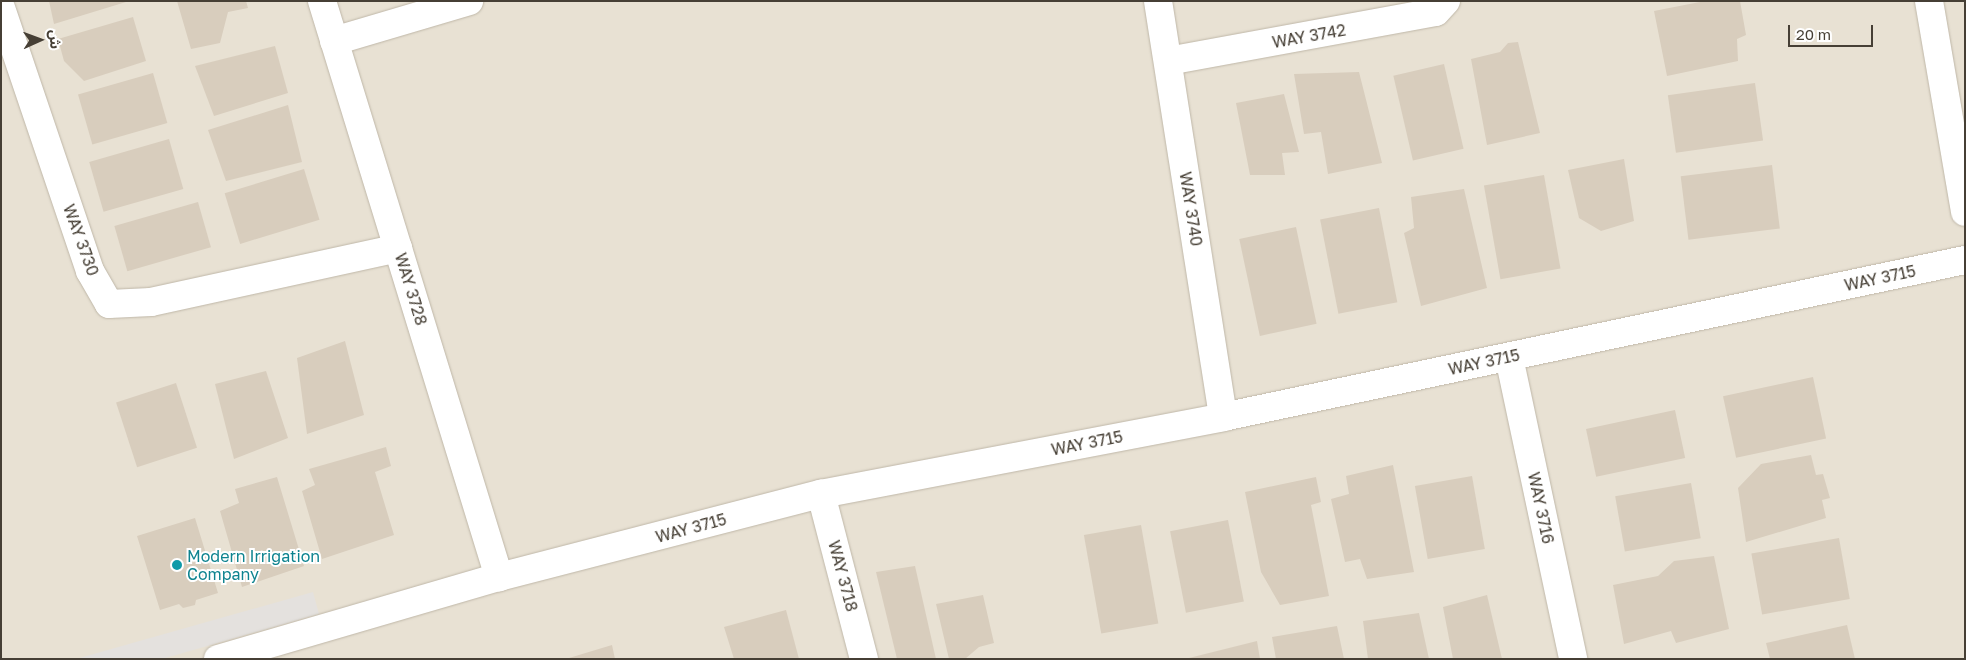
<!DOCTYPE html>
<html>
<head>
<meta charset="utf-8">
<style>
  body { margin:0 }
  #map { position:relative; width:1966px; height:660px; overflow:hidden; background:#f3efe5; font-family:"Golos Text","Noto Sans Arabic",sans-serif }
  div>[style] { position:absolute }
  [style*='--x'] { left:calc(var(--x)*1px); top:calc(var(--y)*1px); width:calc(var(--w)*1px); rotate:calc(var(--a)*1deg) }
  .residential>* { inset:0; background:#e8e1d3; transform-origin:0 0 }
  .parking>* { inset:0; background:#e4e1de }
  .building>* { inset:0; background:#d8cdbd; transform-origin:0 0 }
  .roads { filter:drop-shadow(0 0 1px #bfb7a8) drop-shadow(0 0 1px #bfb7a8) }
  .minor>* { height:28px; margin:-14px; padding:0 14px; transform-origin:14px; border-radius:14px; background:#fff }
  .dots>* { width:14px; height:14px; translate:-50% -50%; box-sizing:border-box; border:2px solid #fff; border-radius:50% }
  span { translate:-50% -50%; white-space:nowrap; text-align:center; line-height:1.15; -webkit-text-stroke:4px #fff; paint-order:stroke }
  .street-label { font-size:16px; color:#463f35 }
  .culture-label { font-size:16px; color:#0d838f }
  .left { translate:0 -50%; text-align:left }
  .frame { position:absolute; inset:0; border:2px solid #463f35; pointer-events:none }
  .north { position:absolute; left:15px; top:15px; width:50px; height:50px; -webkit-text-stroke:4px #fff; paint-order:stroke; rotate:88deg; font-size:14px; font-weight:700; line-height:20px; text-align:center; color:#463f35 }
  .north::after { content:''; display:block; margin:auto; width:18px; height:22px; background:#463f35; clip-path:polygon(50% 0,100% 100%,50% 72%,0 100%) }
  .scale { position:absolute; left:1788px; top:25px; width:85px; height:22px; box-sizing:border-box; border:2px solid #463f35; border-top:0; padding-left:6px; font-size:15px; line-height:18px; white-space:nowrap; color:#463f35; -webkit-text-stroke:4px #fff; paint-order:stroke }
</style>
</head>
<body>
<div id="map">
  <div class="residential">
    <i style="left:1px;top:1px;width:1964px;height:658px"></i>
  </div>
  <div class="parking">
    <i style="clip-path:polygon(313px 592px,319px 614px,162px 659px,76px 659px)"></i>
  </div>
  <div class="building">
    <i style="clip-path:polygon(49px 1px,126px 1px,126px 2px,54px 24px)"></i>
    <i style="clip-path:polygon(177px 1px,246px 1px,248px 8px,228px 12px,220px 43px,191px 49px)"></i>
    <i style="clip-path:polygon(1705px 1px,1740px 1px,1746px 35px,1737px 39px,1738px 61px,1667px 76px,1654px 11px)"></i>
    <i style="clip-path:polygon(133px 17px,146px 61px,84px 81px,64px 61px,58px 39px)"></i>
    <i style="clip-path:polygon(1518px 42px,1540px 133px,1487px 145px,1471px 59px,1500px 52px,1508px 43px)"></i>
    <i style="clip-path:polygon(275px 46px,288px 93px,214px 116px,195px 66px)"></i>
    <i style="left:1444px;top:64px;width:87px;height:52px;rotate:77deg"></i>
    <i style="clip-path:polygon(1359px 72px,1382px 163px,1328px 174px,1321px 132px,1304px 134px,1294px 74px)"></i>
    <i style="left:153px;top:73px;width:52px;height:78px;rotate:74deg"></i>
    <i style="left:1755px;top:83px;width:58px;height:88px;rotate:82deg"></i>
    <i style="clip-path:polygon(1284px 94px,1299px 152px,1282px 153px,1285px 175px,1250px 175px,1236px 103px)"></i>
    <i style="clip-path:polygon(288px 105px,302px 162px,226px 181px,208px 130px)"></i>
    <i style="left:169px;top:139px;width:52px;height:83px;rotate:74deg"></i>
    <i style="clip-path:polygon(1624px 159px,1634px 221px,1601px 231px,1579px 218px,1568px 170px)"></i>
    <i style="left:1772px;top:165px;width:64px;height:92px;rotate:83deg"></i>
    <i style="left:304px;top:169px;width:53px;height:83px;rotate:73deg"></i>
    <i style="left:1544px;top:175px;width:95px;height:61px;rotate:80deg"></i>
    <i style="clip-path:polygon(1464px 189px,1487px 288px,1421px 306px,1404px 233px,1414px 228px,1411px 197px)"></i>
    <i style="left:198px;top:202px;width:47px;height:87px;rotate:74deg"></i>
    <i style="left:1379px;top:208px;width:96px;height:60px;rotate:79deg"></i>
    <i style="left:1296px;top:227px;width:99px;height:58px;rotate:78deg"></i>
    <i style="clip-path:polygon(345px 341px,364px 415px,307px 434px,297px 358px)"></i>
    <i style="clip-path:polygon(266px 371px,288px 438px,234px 459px,215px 384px)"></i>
    <i style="left:1813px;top:377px;width:63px;height:92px;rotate:78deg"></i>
    <i style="left:176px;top:383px;width:68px;height:63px;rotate:72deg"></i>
    <i style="left:1675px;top:410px;width:49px;height:91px;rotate:78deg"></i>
    <i style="clip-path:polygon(386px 447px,391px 466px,375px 472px,394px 535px,322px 559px,302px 491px,315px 485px,309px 469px)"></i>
    <i style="clip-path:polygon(1811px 455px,1816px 475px,1823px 474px,1830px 498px,1822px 500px,1826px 518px,1746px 542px,1738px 488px,1761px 464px)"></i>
    <i style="clip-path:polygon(1393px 465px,1414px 572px,1367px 579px,1360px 559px,1345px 562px,1331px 499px,1349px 494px,1346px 476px)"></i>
    <i style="left:1472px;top:476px;width:74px;height:58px;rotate:80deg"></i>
    <i style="clip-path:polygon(277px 477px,304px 566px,242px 587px,220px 511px,239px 503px,235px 489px)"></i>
    <i style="clip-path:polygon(1316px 477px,1321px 502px,1311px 505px,1329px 596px,1280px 605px,1261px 572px,1245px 492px)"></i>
    <i style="left:1691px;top:483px;width:56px;height:77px;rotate:80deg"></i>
    <i style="clip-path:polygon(195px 518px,218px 593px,196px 600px,195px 605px,183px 608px,179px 604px,160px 610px,137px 536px)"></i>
    <i style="left:1228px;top:520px;width:83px;height:59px;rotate:79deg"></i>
    <i style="left:1141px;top:525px;width:100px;height:58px;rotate:80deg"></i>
    <i style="left:1839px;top:538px;width:62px;height:89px;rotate:80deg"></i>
    <i style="clip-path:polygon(1714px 556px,1729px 629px,1676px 643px,1671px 631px,1624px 644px,1613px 585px,1658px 576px,1674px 561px)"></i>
    <i style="clip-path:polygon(915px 566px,936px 659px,897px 659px,876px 572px)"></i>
    <i style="clip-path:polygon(983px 595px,994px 643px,979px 647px,965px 659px,949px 659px,936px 604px)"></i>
    <i style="clip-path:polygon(1487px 595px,1502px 659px,1453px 659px,1443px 607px)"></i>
    <i style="clip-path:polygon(786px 610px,799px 659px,734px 659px,724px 627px)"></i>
    <i style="clip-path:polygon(1419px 613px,1429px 659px,1368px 659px,1363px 621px)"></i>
    <i style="clip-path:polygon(1847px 625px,1855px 659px,1770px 659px,1766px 643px)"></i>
    <i style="clip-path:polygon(1337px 626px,1344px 659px,1276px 659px,1272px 637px)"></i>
    <i style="clip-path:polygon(1257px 641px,1260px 659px,1189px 659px,1189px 658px)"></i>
    <i style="clip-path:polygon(612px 645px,615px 659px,569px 659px,569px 658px)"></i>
  </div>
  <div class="roads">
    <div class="minor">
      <i style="--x:322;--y:1;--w:603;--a:72.92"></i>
      <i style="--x:1158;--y:1;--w:421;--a:81.1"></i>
      <i style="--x:1929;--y:1;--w:214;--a:80.3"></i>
      <i style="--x:1;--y:8;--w:278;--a:71.3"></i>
      <i style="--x:90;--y:271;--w:38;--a:60"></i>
      <i style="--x:109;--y:304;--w:42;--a:-2.7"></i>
      <i style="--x:151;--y:302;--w:253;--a:-12.3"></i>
      <i style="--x:334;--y:41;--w:141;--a:-16.5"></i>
      <i style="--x:1168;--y:61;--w:272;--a:-10.4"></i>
      <i style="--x:1436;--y:12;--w:15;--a:-48"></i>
      <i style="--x:1509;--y:357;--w:309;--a:78"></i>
      <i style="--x:821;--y:494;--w:171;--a:75.4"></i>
      <i style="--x:218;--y:659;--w:293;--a:-16.3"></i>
      <i style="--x:499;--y:577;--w:333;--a:-14.5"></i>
      <i style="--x:821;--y:494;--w:409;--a:-10.8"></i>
      <i style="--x:1223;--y:417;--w:758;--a:-11.95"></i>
    </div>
  </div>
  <div class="dots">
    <i style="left:177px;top:565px;background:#0f9aa8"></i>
  </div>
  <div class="street-label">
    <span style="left:1309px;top:36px;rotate:-10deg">WAY 3742</span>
    <span style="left:1191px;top:209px;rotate:81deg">WAY 3740</span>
    <span style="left:81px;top:240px;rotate:70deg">WAY 3730</span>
    <span style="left:1880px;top:278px;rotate:-12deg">WAY 3715</span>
    <span style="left:411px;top:289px;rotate:73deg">WAY 3728</span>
    <span style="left:1484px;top:362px;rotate:-12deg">WAY 3715</span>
    <span style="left:1087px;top:443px;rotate:-11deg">WAY 3715</span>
    <span style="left:1541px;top:508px;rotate:78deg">WAY 3716</span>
    <span style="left:691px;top:528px;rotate:-15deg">WAY 3715</span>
    <span style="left:843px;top:576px;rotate:75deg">WAY 3718</span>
  </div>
  <div class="culture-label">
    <span class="left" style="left:187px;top:565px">Modern Irrigation<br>Company</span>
  </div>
  <div class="frame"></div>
  <div class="north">ش</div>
  <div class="scale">20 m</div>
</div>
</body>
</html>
